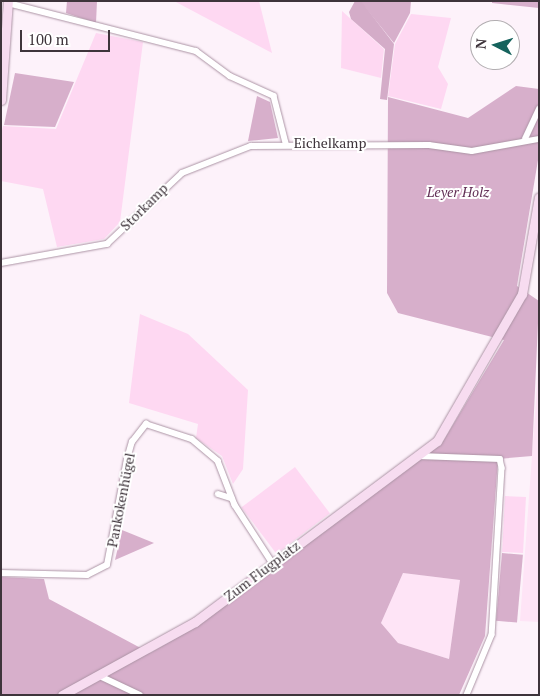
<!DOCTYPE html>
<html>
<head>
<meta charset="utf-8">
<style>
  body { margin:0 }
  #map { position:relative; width:540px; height:696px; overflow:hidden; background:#fdf2fa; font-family:"PT Serif",serif }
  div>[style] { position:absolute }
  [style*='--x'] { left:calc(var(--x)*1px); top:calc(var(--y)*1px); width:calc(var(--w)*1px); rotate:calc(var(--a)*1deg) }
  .built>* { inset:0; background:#fee4f6 }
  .green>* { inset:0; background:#fed8f2; transform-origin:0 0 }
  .forest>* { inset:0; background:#d7afcb; transform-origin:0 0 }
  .water>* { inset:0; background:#d4acc8 }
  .roads { filter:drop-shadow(0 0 1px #ac94a5) drop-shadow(0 0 1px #ac94a5) }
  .street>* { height:5.5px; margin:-2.75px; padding:0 2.75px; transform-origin:2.75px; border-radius:2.75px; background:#fff }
  .secondary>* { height:9px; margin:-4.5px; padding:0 4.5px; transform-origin:4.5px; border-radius:4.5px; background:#f7dcf0 }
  span { translate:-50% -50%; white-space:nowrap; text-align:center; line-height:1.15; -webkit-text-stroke:4px #fff; paint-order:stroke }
  .street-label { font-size:14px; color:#3e343b }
  .park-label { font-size:14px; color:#623056; font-style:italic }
  .frame { position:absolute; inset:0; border:2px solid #3e343b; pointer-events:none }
  .north { position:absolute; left:470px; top:20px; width:50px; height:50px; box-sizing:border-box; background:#fff; border:1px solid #b2aeb1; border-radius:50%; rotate:275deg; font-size:14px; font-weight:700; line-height:20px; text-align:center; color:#3e343b }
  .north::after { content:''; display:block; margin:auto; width:18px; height:22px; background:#16635d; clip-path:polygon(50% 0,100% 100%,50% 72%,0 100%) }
  .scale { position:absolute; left:20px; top:30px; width:90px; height:22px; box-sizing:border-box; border:2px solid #3e343b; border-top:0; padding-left:6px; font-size:15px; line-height:18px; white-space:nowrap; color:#3e343b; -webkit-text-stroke:4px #fff; paint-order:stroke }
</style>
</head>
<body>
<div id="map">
  <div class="built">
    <i style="clip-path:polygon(539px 359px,539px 622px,520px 621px)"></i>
    <i style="clip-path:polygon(403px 573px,460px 580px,449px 659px,398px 643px,381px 623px)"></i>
  </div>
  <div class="green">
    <i style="clip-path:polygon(174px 1px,259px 1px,272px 53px)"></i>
    <i style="clip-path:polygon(342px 11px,384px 49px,381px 78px,341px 68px)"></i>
    <i style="clip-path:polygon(411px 14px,451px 18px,438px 67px,448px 84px,441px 109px,388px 96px,395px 44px)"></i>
    <i style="clip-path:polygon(96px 33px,143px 42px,120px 222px,104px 239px,57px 247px,43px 189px,1px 181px,1px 135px,3px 126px,56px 129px)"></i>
    <i style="clip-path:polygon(140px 314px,188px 334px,248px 390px,243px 469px,233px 484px,222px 456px,196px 438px,198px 424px,129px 403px)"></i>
    <i style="left:295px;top:467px;width:58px;height:67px;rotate:53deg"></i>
    <i style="left:505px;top:496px;width:21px;height:56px;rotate:3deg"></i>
  </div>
  <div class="forest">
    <i style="clip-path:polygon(67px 1px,97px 1px,96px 23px,66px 13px)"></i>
    <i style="clip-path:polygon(360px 1px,411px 1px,410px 13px,394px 43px)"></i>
    <i style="clip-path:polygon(492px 1px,539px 1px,539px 8px,492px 3px)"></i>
    <i style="clip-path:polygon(15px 73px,74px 82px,55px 127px,4px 125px)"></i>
    <i style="clip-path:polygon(evenodd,516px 86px,539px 89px,539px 154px,517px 286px,539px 301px,532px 456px,498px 459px,485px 636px,459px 695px,1px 695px,1px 577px,44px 579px,49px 599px,150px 653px,185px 633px,442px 443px,504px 340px,398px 313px,387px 293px,388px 97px,468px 118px,516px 86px,403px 573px,460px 580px,449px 659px,398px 643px,381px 623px,403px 573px)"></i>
    <i style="clip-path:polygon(257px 96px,270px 102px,278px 138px,248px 141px)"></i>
    <i style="clip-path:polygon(122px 530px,154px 543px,115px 560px)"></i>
    <i style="left:502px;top:553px;width:21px;height:68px;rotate:5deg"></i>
  </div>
  <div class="water">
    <i style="clip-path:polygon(355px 1px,361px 1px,394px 44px,387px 100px,380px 99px,385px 49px,351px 19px,349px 12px)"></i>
  </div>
  <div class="roads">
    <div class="street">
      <i style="--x:8;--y:3;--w:194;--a:14.3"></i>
      <i style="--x:196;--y:51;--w:42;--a:36.3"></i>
      <i style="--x:230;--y:76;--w:48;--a:24.4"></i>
      <i style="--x:274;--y:96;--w:49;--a:75.7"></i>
      <i style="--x:525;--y:139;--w:33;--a:-65"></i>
      <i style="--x:1;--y:263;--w:108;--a:-10.2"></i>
      <i style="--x:107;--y:244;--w:103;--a:-43.4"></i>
      <i style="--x:182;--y:173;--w:74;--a:-21.4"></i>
      <i style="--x:251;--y:146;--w:178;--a:-0.3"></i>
      <i style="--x:429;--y:145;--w:43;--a:7.9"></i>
      <i style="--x:472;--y:151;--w:68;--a:-10.2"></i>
      <i style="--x:419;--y:456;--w:81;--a:2.1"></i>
      <i style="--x:500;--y:459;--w:9;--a:77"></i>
      <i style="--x:502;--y:468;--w:167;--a:93.4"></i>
      <i style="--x:492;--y:635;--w:65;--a:112.6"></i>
      <i style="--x:218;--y:494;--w:14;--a:17"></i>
      <i style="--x:1;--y:573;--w:86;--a:1.3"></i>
      <i style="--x:87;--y:575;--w:22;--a:-27"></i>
      <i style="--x:107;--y:565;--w:108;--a:-79.3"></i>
      <i style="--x:127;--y:459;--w:18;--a:-74"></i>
      <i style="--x:132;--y:442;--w:23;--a:-52"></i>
      <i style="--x:146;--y:424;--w:48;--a:18.1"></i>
      <i style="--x:192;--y:439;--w:34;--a:40"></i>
      <i style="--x:218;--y:461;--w:47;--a:68.9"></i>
      <i style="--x:235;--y:505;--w:68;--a:57"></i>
      <i style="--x:100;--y:676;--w:44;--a:25.4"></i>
    </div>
    <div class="secondary">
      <i style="--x:1;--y:100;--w:99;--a:-86"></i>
      <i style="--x:62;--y:695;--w:152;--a:-28.8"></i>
      <i style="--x:195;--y:622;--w:302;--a:-36.8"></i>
      <i style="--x:437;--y:441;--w:170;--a:-60"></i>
      <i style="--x:522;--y:294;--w:98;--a:-80.1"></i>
    </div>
  </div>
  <div class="street-label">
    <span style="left:330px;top:143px">Eichelkamp</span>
    <span style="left:144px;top:207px;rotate:-45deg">Storkamp</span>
    <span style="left:121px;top:500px;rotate:-79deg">Pankokenhügel</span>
    <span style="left:262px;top:571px;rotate:-37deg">Zum Flugplatz</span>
  </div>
  <div class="park-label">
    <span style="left:458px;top:192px">Leyer Holz</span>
  </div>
  <div class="frame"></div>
  <div class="north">N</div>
  <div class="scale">100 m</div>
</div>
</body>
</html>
